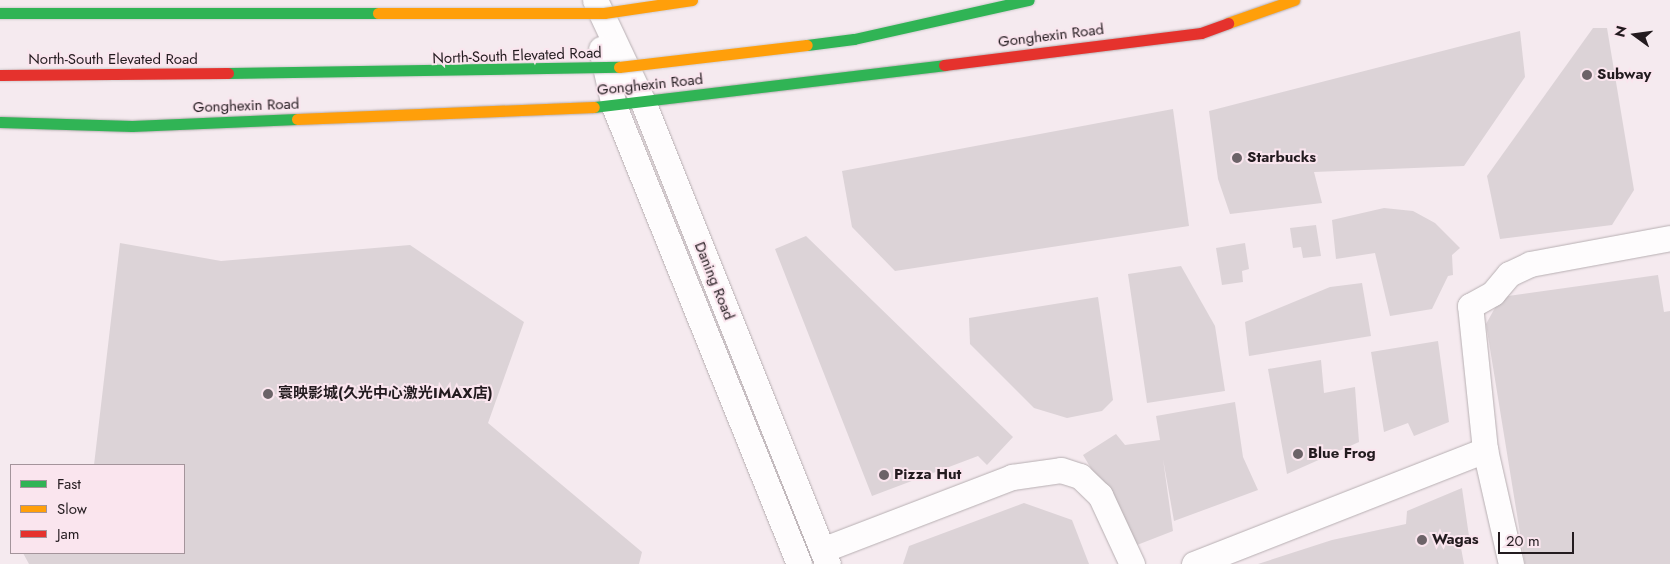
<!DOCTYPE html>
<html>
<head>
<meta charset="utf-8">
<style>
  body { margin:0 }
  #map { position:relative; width:1670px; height:564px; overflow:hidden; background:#f5eaef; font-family:Jost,"Noto Sans SC",sans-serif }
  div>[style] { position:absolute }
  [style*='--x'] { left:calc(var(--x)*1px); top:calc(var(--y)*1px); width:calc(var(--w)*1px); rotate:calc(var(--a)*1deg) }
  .building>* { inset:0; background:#dcd3d7 }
  .roads { filter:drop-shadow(0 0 1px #b7afb2) drop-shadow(0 0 1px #b7afb2) }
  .street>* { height:25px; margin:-12.5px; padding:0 12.5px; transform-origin:12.5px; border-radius:12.5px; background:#fefcfd }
  .fast>* { height:11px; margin:-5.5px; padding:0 5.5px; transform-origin:5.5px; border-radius:5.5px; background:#30b455 }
  .slow>* { height:11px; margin:-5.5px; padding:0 5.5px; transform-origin:5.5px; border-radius:5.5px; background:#ff9f0a }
  .jam>* { height:11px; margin:-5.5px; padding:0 5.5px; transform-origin:5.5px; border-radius:5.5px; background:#e5322d }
  .bridges { filter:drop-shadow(0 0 1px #cfcacd) drop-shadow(0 0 1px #cfcacd) }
  .fast-bridge>* { height:11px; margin:-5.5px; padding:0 5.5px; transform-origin:5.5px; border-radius:5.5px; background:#30b455 }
  .slow-bridge>* { height:11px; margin:-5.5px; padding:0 5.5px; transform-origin:5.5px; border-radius:5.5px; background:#ff9f0a }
  .jam-bridge>* { height:11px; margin:-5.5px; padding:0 5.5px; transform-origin:5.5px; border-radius:5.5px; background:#e5322d }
  .dots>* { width:14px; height:14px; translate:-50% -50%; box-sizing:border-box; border:2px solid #fae5ee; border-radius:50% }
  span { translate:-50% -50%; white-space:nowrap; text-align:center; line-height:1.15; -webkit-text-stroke:4px #fae5ee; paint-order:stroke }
  .street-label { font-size:15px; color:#231b1f }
  .poi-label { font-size:15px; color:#231b1f; font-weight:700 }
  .left { translate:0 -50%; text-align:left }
  .legend { position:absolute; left:10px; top:464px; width:175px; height:90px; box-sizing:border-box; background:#fae5ee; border:1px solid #a4949b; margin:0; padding:6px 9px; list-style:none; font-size:15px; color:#231b1f }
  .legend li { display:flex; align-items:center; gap:10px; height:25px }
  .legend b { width:25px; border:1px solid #a4949b }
  .north { position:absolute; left:1610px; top:10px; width:50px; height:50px; -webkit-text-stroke:4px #fae5ee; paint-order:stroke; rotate:284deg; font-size:14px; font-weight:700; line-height:20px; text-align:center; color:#231b1f }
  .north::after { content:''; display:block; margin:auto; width:18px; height:22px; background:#231b1f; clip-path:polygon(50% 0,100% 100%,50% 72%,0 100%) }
  .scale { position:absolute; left:1498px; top:532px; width:76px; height:22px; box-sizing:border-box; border:2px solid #231b1f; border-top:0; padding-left:6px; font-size:15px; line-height:18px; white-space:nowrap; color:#231b1f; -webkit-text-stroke:4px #fae5ee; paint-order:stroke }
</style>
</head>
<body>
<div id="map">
  <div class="building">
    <i style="clip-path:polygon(1593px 28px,1607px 28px,1634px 190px,1612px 225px,1500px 239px,1487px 176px)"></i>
    <i style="clip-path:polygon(1520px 31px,1525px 77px,1464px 166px,1314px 172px,1322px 203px,1230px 214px,1218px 179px,1209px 111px)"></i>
    <i style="clip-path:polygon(1173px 109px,1189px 226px,895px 271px,852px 227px,842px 171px)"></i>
    <i style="clip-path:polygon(1384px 208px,1413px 211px,1435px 223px,1460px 248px,1452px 255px,1453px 275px,1448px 276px,1432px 309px,1390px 316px,1375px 253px,1336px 259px,1332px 220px)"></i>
    <i style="clip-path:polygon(1316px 225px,1321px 256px,1303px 258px,1301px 247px,1293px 248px,1290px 228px)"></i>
    <i style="clip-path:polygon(806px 236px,1013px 437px,987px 465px,978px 456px,872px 496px,775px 249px)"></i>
    <i style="clip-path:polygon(120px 243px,221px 261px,410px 245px,524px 322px,488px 423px,642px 552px,639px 564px,29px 564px,23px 553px,184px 553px,184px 465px,94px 465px)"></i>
    <i style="clip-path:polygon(1245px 243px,1249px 269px,1242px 271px,1243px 282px,1222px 285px,1216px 248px)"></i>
    <i style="clip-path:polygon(1181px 266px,1215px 326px,1225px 391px,1147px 403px,1128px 274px)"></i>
    <i style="clip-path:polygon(1658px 275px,1664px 312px,1670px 311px,1670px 564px,1525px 564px,1486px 324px,1501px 297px)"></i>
    <i style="clip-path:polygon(1362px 283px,1371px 336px,1249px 356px,1245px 322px,1330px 287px)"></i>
    <i style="clip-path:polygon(1098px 297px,1113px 400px,1102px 411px,1067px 418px,1034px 408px,970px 344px,969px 318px)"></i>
    <i style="clip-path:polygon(1438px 341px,1449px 422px,1414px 436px,1408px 423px,1384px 432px,1371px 352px)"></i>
    <i style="clip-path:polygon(1321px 360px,1324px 393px,1355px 387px,1359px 442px,1287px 474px,1268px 369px)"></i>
    <i style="clip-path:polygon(1235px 402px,1243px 457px,1258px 490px,1174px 521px,1163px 459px,1173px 531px,1137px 545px,1083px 455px,1116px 434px,1125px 445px,1160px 440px,1156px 416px)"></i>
    <i style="clip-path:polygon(1462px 488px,1469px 536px,1459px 537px,1464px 564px,1258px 564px,1332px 540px,1406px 524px,1407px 511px)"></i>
    <i style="clip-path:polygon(1024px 503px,1072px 520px,1089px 564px,903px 564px,909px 546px)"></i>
  </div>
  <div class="roads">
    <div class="street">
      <i style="--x:595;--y:0;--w:113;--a:64.8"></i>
      <i style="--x:643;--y:102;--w:498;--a:68.2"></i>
      <i style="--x:601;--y:49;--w:58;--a:77.2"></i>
      <i style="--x:614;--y:106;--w:494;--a:68"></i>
      <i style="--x:822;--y:550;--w:204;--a:-21"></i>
      <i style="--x:1012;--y:477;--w:49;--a:-8.1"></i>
      <i style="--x:1061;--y:470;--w:20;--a:18"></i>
      <i style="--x:1080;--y:476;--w:28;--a:44"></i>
      <i style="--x:1100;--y:495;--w:76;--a:65.1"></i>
      <i style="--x:1194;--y:564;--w:313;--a:-21.4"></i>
      <i style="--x:1511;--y:564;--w:117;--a:-102.8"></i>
      <i style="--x:1485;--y:450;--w:145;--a:-95.9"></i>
      <i style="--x:1470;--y:306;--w:26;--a:-29"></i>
      <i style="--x:1493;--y:293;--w:25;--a:-50"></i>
      <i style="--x:1509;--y:274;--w:23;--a:-25"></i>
      <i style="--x:1530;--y:264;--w:142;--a:-10.5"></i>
    </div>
    <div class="fast">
      <i style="--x:594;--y:107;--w:353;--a:-6.8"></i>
      <i style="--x:0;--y:122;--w:132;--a:1.7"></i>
      <i style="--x:132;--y:126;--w:165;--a:-2.4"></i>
    </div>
    <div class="slow">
      <i style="--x:1228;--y:23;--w:70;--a:-19.2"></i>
      <i style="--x:297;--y:119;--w:297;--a:-2.3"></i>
    </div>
    <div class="jam">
      <i style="--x:944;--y:65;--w:259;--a:-7.1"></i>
      <i style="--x:1201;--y:33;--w:29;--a:-20"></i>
    </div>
  </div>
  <div class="bridges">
    <div class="fast-bridge">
      <i style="--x:0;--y:13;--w:378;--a:0"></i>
      <i style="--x:807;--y:45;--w:47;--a:-7.3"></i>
      <i style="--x:854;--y:39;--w:179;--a:-12.6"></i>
      <i style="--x:228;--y:73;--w:391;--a:-0.9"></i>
    </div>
    <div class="slow-bridge">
      <i style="--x:378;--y:13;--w:226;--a:0"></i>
      <i style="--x:604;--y:13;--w:89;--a:-8.4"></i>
      <i style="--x:619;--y:67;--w:189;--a:-6.7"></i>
    </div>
    <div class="jam-bridge">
      <i style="--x:0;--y:75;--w:228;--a:-0.5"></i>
    </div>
  </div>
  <div class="dots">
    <i style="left:1587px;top:75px;background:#6c6368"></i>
    <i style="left:1237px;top:158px;background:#6c6368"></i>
    <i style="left:268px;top:394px;background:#6c6368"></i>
    <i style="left:1298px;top:454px;background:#6c6368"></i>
    <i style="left:884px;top:475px;background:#6c6368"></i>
    <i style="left:1422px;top:540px;background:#6c6368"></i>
  </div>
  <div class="street-label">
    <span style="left:1051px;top:36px;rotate:-7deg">Gonghexin Road</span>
    <span style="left:517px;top:56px;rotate:-2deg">North-South Elevated Road</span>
    <span style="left:113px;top:60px">North-South Elevated Road</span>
    <span style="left:650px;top:85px;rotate:-6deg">Gonghexin Road</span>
    <span style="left:246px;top:106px;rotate:-2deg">Gonghexin Road</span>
    <span style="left:714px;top:281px;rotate:68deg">Daning Road</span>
  </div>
  <div class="poi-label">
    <span class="left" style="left:1597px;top:75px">Subway</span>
    <span class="left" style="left:1247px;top:158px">Starbucks</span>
    <span class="left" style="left:278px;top:394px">寰映影城(久光中心激光IMAX店)</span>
    <span class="left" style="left:1308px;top:454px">Blue Frog</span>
    <span class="left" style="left:894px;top:475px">Pizza Hut</span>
    <span class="left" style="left:1432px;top:540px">Wagas</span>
  </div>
  <ul class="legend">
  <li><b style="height:6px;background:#30b455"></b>Fast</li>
  <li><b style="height:6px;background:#ff9f0a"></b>Slow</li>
  <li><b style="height:6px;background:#e5322d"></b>Jam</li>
  </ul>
  <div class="north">N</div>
  <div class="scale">20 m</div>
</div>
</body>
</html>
